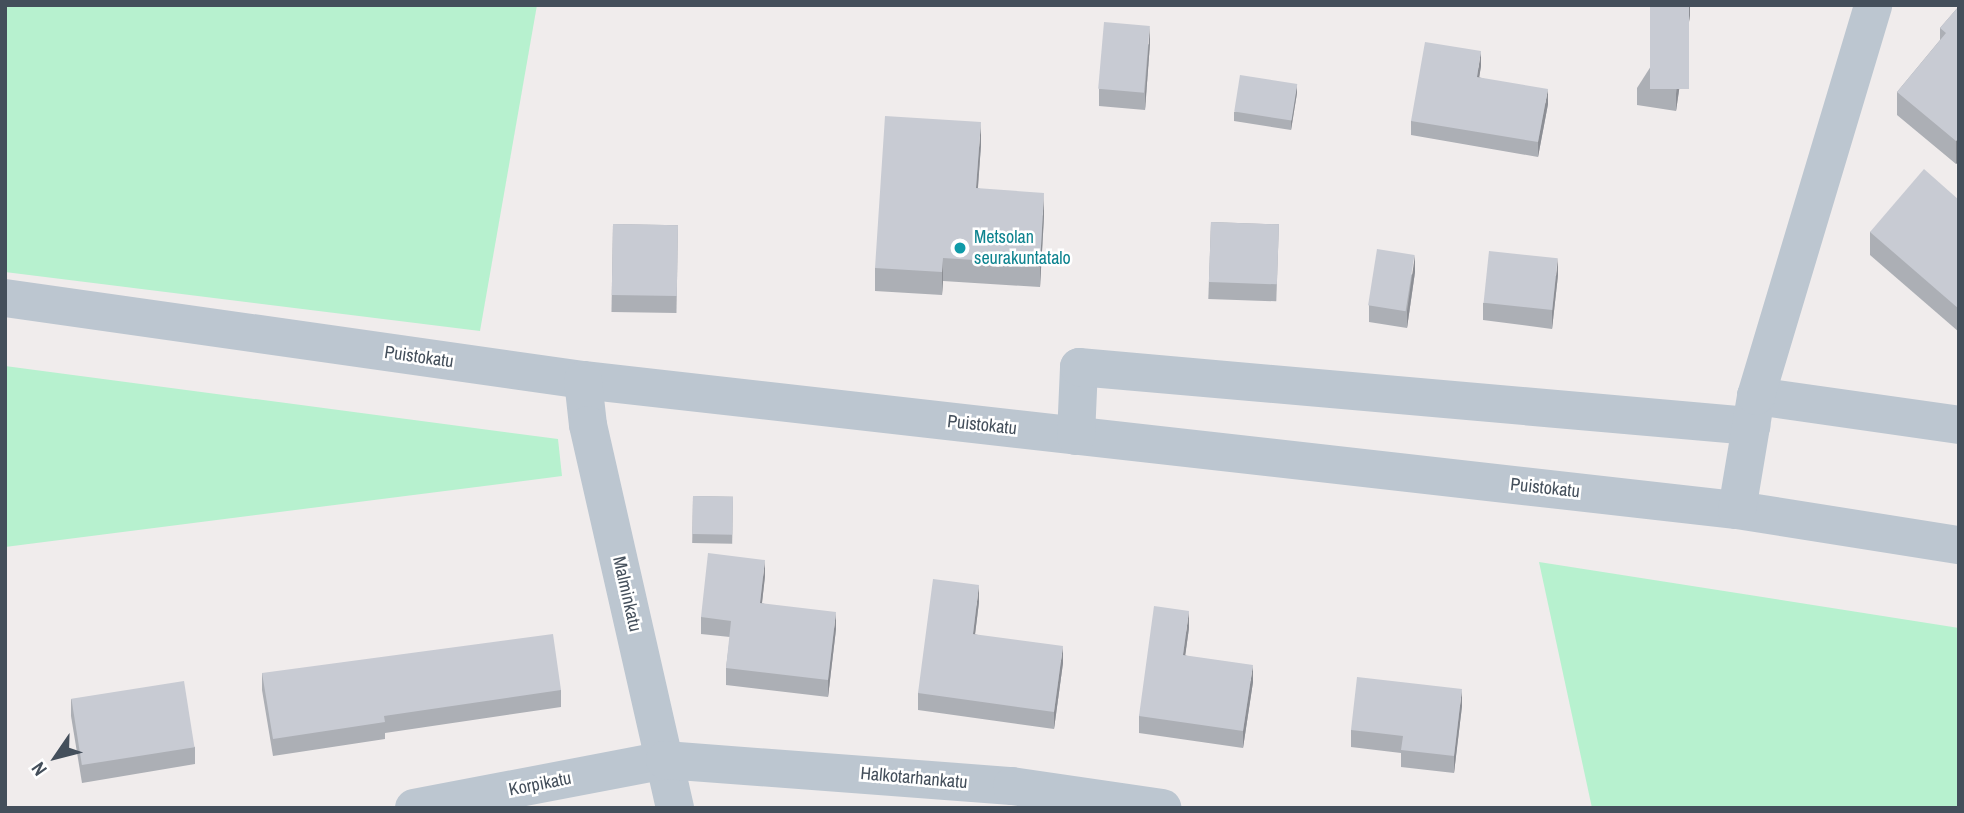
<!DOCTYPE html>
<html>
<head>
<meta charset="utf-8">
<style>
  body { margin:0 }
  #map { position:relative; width:1964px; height:813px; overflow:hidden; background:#f0ecec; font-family:"Archivo Narrow",sans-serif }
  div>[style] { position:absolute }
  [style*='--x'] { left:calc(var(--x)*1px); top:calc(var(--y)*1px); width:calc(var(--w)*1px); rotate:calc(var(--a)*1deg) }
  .green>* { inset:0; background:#b7f1cf }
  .minor>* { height:38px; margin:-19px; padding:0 19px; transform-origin:19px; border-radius:19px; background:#bcc6d0 }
  .wall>* { inset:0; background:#acafb5; transform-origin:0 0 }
  .shaded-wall>* { inset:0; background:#8c8e94 }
  .building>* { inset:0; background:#c8cbd3; transform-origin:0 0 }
  .dots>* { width:19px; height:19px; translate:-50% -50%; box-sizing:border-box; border:4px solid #fff; border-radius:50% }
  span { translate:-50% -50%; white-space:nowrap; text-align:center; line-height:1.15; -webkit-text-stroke:5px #fff; paint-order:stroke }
  .culture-label { font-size:18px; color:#0d838f }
  .left { translate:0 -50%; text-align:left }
  .street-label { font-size:18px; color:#444f5b }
  .frame { position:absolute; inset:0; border:7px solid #444f5b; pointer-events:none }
  .north { position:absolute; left:21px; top:722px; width:70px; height:70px; -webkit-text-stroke:5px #fff; paint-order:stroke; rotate:235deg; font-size:19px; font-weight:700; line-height:28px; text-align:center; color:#444f5b }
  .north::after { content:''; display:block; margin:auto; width:24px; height:32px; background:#444f5b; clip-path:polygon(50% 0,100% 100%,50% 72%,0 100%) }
</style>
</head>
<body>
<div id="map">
  <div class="green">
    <i style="clip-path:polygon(5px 5px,537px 5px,480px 331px,5px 272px)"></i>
    <i style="clip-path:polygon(5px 366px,558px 439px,562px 476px,5px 547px)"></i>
    <i style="clip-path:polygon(1539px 562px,1959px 628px,1959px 808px,1592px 808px)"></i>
  </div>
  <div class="minor">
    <i style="--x:5;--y:298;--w:584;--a:8.07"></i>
    <i style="--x:583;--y:380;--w:1161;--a:6.43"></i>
    <i style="--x:1737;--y:510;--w:225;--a:9"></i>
    <i style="--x:583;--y:380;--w:45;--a:83.7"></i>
    <i style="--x:588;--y:425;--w:393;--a:77.2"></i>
    <i style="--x:1756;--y:396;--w:205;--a:8.1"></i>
    <i style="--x:1076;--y:436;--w:69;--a:-87.5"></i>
    <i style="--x:1079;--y:367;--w:675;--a:5.02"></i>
    <i style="--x:1737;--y:510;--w:116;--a:-80.5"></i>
    <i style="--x:1756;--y:396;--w:408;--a:-73.3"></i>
    <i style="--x:414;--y:808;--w:256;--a:-10.8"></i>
    <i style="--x:665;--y:760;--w:348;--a:4.3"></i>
    <i style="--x:1012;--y:786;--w:152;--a:8.3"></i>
  </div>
  <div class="wall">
    <i style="clip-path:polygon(1690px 5px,1690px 15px,1676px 111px,1637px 105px,1637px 88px)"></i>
    <i style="clip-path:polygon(1959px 6px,1959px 161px,1956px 164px,1897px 115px,1897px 92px,1940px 40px,1940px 28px)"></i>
    <i style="clip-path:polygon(1150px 43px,1145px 110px,1099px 106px,1099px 89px)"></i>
    <i style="clip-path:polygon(1481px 66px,1479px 77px,1548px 104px,1538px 157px,1411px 135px,1411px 121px)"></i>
    <i style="clip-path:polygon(1297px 93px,1291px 130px,1234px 121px,1234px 112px)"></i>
    <i style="clip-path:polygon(981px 145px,978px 188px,1044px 216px,1040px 287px,943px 281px,942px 295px,875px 291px,875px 268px)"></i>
    <i style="clip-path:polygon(1959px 200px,1959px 332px,1870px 255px,1870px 232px)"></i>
    <i style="left:1211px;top:222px;width:68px;height:77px;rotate:2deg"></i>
    <i style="left:613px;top:224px;width:65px;height:88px;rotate:1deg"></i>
    <i style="clip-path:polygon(1415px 272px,1407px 328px,1369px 322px,1369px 305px)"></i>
    <i style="clip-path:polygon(1558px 275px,1552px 329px,1483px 320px,1483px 303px)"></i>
    <i style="left:693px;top:496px;width:40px;height:47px;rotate:1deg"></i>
    <i style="clip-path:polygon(765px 576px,762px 603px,836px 629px,828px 697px,726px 685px,726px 668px,730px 637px,701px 634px,701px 617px)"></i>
    <i style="clip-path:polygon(979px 602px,975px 634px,1063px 663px,1054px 729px,918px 710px,918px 693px)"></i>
    <i style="clip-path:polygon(1189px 628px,1185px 655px,1253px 682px,1243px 748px,1139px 733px,1139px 716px)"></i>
    <i style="clip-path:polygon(262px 673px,561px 690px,561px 707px,385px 733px,385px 739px,273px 756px,262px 690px)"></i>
    <i style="clip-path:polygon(71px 699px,195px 747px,195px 764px,82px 783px,71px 716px)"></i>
    <i style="clip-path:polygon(1462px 706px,1454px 773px,1401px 767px,1401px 753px,1351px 747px,1351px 730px)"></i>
  </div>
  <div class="shaded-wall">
    <i style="clip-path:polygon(1689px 5px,1690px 5px,1690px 15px,1676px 111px,1676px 94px)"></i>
    <i style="clip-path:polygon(1150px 26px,1150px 43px,1145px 110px,1145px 93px)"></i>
    <i style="clip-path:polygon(1481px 51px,1481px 66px,1477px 92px,1477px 77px)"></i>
    <i style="clip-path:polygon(1297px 84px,1297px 93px,1291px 130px,1291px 121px)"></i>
    <i style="clip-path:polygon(1548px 89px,1548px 104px,1538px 157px,1538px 142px)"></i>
    <i style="clip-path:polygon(981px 122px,981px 145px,976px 211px,976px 188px)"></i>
    <i style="clip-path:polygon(1959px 138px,1959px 161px,1956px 164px,1956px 141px)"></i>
    <i style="clip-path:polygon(1044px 193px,1044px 216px,1040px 287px,1040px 264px)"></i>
    <i style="clip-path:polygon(1415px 255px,1415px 272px,1407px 328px,1407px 311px)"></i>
    <i style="clip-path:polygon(943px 258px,943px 281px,942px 295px,942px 272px)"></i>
    <i style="clip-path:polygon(1558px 258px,1558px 275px,1552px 329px,1552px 312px)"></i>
    <i style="clip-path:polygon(765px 560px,765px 576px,760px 620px,760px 603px)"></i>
    <i style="clip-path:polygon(979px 585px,979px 602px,973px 651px,973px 634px)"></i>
    <i style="clip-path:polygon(1189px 611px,1189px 628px,1183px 672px,1183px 655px)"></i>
    <i style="clip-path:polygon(836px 612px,836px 629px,828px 697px,828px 680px)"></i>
    <i style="clip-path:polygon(1063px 646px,1063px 663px,1054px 729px,1054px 712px)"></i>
    <i style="clip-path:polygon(1253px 665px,1253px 682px,1243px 748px,1243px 731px)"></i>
    <i style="clip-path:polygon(1462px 689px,1462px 706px,1454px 773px,1454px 756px)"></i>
  </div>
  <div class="building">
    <i style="left:1650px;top:5px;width:39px;height:84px"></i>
    <i style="clip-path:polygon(1959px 6px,1959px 138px,1956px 141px,1897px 92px,1946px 33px,1940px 28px)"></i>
    <i style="left:1104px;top:22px;width:46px;height:67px;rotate:5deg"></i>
    <i style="clip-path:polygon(1425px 42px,1481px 51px,1477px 77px,1548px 89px,1538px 142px,1411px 121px)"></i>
    <i style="left:1240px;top:75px;width:58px;height:37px;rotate:9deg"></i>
    <i style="clip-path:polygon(885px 116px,981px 122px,976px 188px,1044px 193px,1040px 264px,943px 258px,942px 272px,875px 268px)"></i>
    <i style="clip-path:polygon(1924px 169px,1959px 200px,1959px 309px,1870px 232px)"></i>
    <i style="left:1211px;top:222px;width:68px;height:60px;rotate:2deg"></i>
    <i style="left:613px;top:224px;width:65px;height:71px;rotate:1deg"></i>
    <i style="left:1377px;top:249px;width:38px;height:57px;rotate:9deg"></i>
    <i style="left:1489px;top:251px;width:69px;height:52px;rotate:6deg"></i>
    <i style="left:693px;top:496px;width:40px;height:38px;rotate:1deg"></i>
    <i style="clip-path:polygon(708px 553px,765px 560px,760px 603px,836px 612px,828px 680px,726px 668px,731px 621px,701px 617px)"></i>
    <i style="clip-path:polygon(933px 579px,979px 585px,973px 634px,1063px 646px,1054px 712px,918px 693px)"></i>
    <i style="clip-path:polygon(1154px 606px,1189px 611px,1183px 655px,1253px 665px,1243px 731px,1139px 716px)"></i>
    <i style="clip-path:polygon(553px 634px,561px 690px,384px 716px,385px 722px,273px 739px,262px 673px)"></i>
    <i style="clip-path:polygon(1357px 677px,1462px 689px,1454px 756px,1401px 750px,1403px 736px,1351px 730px)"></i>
    <i style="left:184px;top:681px;width:67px;height:114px;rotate:81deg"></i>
  </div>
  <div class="dots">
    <i style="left:960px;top:248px;background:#0f9aa8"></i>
  </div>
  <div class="culture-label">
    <span class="left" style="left:974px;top:248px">Metsolan<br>seurakuntatalo</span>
  </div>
  <div class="street-label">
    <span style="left:419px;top:357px;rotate:8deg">Puistokatu</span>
    <span style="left:982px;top:425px;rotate:6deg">Puistokatu</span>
    <span style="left:1545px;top:488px;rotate:6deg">Puistokatu</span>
    <span style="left:627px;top:594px;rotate:77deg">Malminkatu</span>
    <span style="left:914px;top:778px;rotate:5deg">Halkotarhankatu</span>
    <span style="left:540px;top:784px;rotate:-11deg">Korpikatu</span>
  </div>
  <div class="frame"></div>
  <div class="north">N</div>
</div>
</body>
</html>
